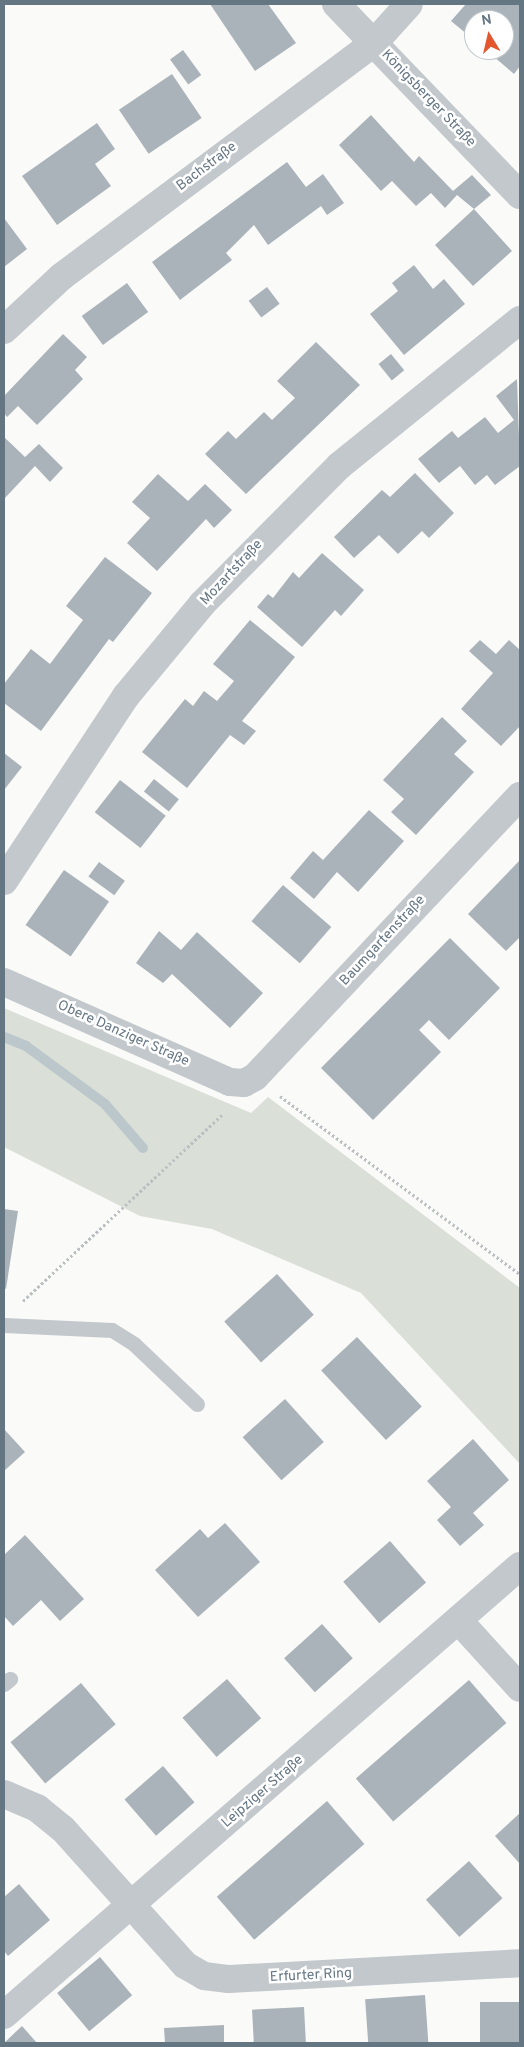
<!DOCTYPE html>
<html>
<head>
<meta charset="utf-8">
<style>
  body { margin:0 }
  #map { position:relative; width:524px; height:2047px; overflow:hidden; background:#fafaf8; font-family:Overpass,sans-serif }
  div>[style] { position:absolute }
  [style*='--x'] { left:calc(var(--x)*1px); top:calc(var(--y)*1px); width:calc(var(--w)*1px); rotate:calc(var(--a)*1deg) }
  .green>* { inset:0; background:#dadfd7 }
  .stream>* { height:10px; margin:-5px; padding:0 5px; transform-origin:5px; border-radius:5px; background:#bbc7cb }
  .building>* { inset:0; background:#aab3b9; transform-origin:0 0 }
  .path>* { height:3px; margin-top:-1.5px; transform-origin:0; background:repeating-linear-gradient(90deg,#bbbfc2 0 2.5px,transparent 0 5px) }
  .service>* { height:15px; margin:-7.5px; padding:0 7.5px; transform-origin:7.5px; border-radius:7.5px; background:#c3c8cc }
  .minor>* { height:28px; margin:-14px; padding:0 14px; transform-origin:14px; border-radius:14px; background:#c3c8cc }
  span { translate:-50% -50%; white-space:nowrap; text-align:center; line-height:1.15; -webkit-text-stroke:5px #fff; paint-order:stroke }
  .street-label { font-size:14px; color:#657683 }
  .frame { position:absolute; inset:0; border:5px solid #657683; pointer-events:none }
  .north { position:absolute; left:464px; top:10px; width:50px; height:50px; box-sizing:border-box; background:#fff; border:1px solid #c1c8cd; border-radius:50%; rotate:351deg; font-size:14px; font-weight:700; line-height:20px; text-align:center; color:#657683 }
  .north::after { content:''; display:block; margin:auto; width:18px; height:22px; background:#e4572e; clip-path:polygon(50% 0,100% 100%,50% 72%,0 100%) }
</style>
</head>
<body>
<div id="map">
  <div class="green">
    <i style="clip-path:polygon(4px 1008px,251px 1113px,268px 1097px,520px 1288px,520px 1464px,361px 1293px,212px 1229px,140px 1216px,4px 1147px)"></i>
  </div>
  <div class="stream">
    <i style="--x:4;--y:1037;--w:24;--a:22"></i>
    <i style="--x:26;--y:1046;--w:98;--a:36.3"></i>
    <i style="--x:105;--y:1104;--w:58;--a:49.2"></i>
  </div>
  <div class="building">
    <i style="clip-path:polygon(210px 4px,268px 4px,296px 43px,255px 71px)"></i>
    <i style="clip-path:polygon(466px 4px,520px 5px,520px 66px,514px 74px,486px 50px,504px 50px,504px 20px,474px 20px,474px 40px,451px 21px)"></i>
    <i style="left:183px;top:50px;width:31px;height:16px;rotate:54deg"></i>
    <i style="left:172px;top:74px;width:53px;height:64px;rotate:56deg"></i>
    <i style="clip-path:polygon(371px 115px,414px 162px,419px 156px,453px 191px,472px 175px,491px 195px,474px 209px,512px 251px,473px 286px,435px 245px,474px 209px,457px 195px,445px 208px,431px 193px,416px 206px,392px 181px,381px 191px,339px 145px)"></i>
    <i style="clip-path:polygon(97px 123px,115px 149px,95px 164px,111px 186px,57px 225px,22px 176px)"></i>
    <i style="clip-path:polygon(287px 162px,306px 187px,323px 174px,344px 203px,327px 215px,321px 206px,268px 245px,254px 225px,226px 253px,232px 260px,180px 300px,152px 262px)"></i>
    <i style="clip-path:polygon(4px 218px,27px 249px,4px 267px)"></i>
    <i style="clip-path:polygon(414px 265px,433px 289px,444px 279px,465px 304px,404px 355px,370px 314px,398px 291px,392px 283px)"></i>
    <i style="left:127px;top:283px;width:36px;height:56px;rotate:54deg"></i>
    <i style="left:267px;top:287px;width:21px;height:23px;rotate:53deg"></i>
    <i style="clip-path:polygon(63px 334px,87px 357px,75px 370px,83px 379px,37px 425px,18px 406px,7px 417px,4px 413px,4px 396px)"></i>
    <i style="clip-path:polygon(316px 342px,360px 385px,246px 494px,205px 454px,228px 431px,236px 439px,264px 412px,272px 420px,295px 398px,277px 381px)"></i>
    <i style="left:391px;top:354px;width:21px;height:16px;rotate:51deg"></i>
    <i style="clip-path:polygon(517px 379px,520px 466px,495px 485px,487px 475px,475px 485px,460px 466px,439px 483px,418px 459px,452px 431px,458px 438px,485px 417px,498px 433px,514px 420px,496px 396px)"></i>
    <i style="clip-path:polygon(4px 437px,25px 457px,39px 444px,63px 468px,50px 482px,35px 466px,4px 499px)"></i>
    <i style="clip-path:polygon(415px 473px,454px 513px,429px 538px,422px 531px,398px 554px,379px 535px,354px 558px,334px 537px,382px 490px,390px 497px)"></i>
    <i style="clip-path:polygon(158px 474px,188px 501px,205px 484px,232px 510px,214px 528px,206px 519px,157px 571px,127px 543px,150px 518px,132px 502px)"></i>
    <i style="clip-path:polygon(322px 553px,364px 590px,341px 616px,335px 610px,302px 647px,257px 607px,268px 594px,273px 598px,293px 572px,299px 578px)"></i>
    <i style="clip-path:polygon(105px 557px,152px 593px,113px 642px,109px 639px,41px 731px,4px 703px,4px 684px,31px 649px,50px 664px,83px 620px,66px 606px)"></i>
    <i style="clip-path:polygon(250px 620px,295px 657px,242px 721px,256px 731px,244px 745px,230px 735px,187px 788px,142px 752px,185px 699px,193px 706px,204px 691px,217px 701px,234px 681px,213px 664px)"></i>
    <i style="clip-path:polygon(480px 640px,496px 654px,509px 640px,520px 650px,520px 726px,501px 746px,461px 709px,493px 673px,469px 651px)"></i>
    <i style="clip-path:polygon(442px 717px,467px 741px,454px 754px,474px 772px,416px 835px,391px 812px,404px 799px,383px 780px)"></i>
    <i style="clip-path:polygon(4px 753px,22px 767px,4px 790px)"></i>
    <i style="left:154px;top:779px;width:32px;height:16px;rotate:39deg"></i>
    <i style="left:120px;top:780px;width:58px;height:41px;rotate:38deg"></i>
    <i style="clip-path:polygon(369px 810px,404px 841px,358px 892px,337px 872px,314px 899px,290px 878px,313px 851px,323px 860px)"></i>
    <i style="clip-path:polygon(520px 860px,520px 937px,506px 951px,468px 914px)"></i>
    <i style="left:99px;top:862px;width:32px;height:18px;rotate:36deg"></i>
    <i style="left:64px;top:870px;width:55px;height:67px;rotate:35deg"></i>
    <i style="left:283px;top:885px;width:64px;height:48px;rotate:41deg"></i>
    <i style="clip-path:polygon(159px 931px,181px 950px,197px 932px,263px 993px,230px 1028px,172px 974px,163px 983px,136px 963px)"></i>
    <i style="clip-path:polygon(450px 938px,500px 988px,449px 1040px,429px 1020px,419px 1030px,441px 1052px,373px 1120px,321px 1068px)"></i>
    <i style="clip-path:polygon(4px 1209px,18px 1211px,6px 1289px,4px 1288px)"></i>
    <i style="left:277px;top:1274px;width:55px;height:71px;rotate:48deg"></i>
    <i style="left:357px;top:1337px;width:95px;height:49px;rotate:47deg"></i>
    <i style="left:285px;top:1399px;width:58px;height:57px;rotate:48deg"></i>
    <i style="clip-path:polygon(4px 1429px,25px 1452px,4px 1471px)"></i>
    <i style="clip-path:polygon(473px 1439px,509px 1480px,473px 1513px,484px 1525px,460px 1546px,437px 1520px,451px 1507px,427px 1481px)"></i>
    <i style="clip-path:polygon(225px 1523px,260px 1562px,198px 1617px,155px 1570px,200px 1529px,208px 1538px)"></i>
    <i style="clip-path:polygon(25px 1535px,84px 1599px,60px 1621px,41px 1600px,13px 1626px,4px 1616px,4px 1555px)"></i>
    <i style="left:390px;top:1541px;width:55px;height:62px;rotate:49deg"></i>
    <i style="left:322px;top:1624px;width:46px;height:51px;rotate:48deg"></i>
    <i style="left:227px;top:1679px;width:52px;height:59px;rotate:49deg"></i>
    <i style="left:469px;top:1680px;width:57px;height:150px;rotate:49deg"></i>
    <i style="left:81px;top:1683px;width:54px;height:92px;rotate:50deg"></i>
    <i style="left:163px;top:1766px;width:48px;height:51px;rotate:49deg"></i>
    <i style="left:327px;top:1801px;width:57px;height:146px;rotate:49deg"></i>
    <i style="clip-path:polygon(520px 1813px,520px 1864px,495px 1836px)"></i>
    <i style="left:469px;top:1861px;width:50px;height:58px;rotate:48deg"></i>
    <i style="clip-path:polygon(19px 1884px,50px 1920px,8px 1956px,4px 1951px,4px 1897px)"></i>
    <i style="left:100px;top:1957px;width:50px;height:56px;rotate:50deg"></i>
    <i style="left:425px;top:1995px;width:48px;height:60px;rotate:86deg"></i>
    <i style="left:520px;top:2002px;width:41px;height:40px;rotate:90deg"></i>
    <i style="left:304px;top:2007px;width:36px;height:52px;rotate:87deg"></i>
    <i style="clip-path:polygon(224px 2025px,224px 2043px,165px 2043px,164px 2028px)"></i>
    <i style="clip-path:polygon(22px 2026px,37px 2043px,4px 2043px)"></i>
  </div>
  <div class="path">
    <i style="--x:280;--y:1096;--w:299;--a:36.6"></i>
    <i style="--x:23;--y:1301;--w:275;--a:-43.1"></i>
  </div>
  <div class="service">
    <i style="--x:4;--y:1325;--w:108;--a:2.7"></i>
    <i style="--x:112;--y:1330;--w:26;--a:32"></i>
    <i style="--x:134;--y:1344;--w:87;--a:43.6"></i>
    <i style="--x:4;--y:1684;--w:8;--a:-40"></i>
  </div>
  <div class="minor">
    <i style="--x:336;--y:4;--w:265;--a:46.1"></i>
    <i style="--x:4;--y:330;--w:78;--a:-42.9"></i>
    <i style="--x:61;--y:277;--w:391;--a:-36.8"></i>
    <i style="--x:374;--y:43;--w:52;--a:-48.1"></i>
    <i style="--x:4;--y:881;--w:222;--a:-56.6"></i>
    <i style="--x:126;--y:696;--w:119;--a:-50.4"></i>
    <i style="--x:202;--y:604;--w:194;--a:-45.2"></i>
    <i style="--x:339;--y:466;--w:233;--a:-38.9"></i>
    <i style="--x:4;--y:982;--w:247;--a:23.9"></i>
    <i style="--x:230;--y:1082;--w:14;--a:4"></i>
    <i style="--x:244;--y:1083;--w:13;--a:-29"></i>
    <i style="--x:255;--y:1077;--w:386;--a:-46.7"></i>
    <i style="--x:460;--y:1622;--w:89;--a:47.7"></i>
    <i style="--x:4;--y:1794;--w:36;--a:23"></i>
    <i style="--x:37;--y:1808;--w:33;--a:39"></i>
    <i style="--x:63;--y:1829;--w:183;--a:48.1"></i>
    <i style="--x:185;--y:1965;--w:22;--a:30"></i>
    <i style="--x:204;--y:1976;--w:25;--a:7"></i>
    <i style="--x:229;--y:1979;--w:291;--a:-3.1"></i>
    <i style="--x:4;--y:2015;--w:684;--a:-41.03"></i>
  </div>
  <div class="street-label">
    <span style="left:428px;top:99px;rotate:46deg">Königsberger Straße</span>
    <span style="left:207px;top:167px;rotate:-37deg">Bachstraße</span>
    <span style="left:232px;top:573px;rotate:-47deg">Mozartstraße</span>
    <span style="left:383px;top:941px;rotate:-47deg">Baumgartenstraße</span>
    <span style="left:123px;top:1034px;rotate:24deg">Obere Danziger Straße</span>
    <span style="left:263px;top:1792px;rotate:-41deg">Leipziger Straße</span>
    <span style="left:311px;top:1976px;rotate:-3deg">Erfurter Ring</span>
  </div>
  <div class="frame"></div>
  <div class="north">N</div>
</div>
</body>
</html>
